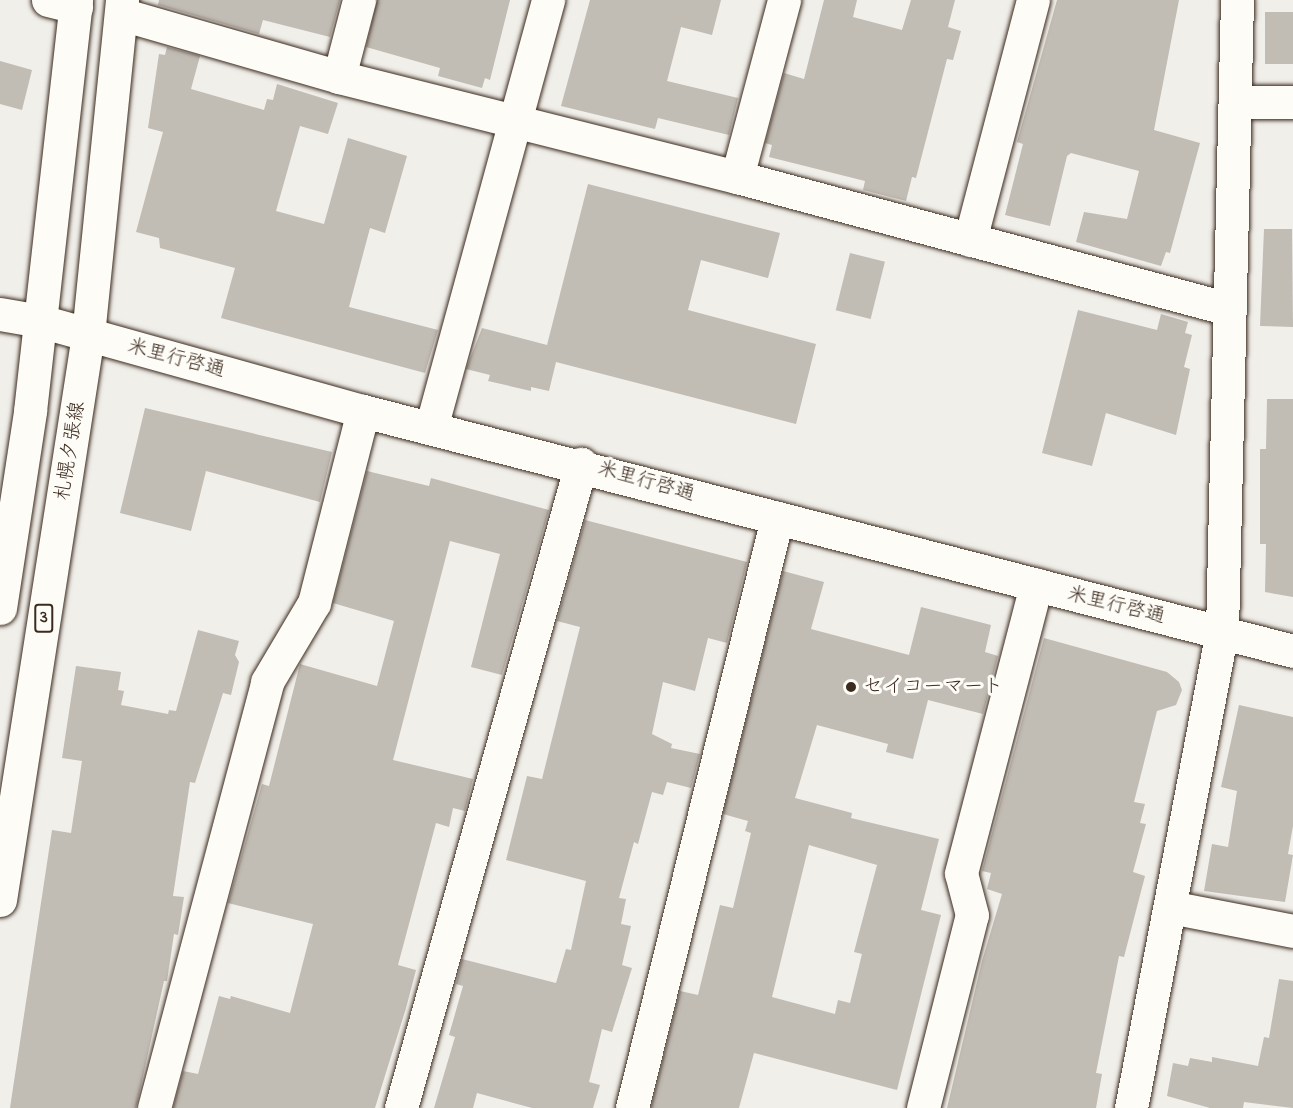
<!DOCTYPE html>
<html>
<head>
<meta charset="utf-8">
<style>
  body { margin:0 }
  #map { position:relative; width:1293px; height:1108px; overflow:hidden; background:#f1efea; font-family:"Indie Flower","Klee One",sans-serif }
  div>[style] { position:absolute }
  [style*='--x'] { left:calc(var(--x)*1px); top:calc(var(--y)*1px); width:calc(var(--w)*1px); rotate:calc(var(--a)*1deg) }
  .building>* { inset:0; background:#c1bcb4; transform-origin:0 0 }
  .roads { filter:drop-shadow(0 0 2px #3b2a1e) drop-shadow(0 0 2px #3b2a1e) }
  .minor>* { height:33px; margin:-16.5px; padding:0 16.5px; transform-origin:16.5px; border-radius:16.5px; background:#fdfcf7 }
  .major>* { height:33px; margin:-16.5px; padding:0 16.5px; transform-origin:16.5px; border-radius:16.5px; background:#fdfcf7 }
  .dots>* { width:16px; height:16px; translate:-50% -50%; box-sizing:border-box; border:3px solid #fdfcf7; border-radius:50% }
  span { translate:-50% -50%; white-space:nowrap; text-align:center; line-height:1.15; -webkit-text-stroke:6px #fdfcf7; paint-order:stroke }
  .shield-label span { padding:2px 4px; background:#fdfcf7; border:2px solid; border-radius:4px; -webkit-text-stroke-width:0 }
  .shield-label { font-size:18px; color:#3b2a1e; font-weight:700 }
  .street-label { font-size:20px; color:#3b2a1e }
  .poi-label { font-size:20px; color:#3b2a1e }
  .left { translate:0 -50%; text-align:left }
</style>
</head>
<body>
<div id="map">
  <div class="building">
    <i style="clip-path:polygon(159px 0,340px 0,330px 37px,263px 20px,259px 34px,158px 5px)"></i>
    <i style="clip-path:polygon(377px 0,510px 0,490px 80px,485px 78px,482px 88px,438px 76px,440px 68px,366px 47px)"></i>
    <i style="clip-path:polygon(590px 0,721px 0,712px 35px,681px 27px,667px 81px,738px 98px,729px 135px,658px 118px,655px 129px,561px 106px)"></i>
    <i style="clip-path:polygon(824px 0,857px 0,853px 17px,902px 30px,911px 0,955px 0,948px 27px,961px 31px,953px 60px,947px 59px,916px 178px,912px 177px,906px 201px,863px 190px,865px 181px,769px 157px,772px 145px,765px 143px,784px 73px,804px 79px)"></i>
    <i style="clip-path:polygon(1057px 0,1179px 0,1154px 130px,1200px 143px,1170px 253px,1166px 252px,1161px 266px,1076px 242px,1084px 212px,1127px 219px,1139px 171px,1071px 153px,1067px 156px,1050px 226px,1005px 215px,1023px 144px,1017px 142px)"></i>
    <i style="left:1265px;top:12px;width:28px;height:52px"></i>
    <i style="clip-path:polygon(167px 47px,200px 56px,191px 89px,264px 110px,267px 99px,273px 100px,277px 84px,338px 103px,328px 134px,300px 126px,276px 211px,324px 224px,348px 138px,407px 156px,385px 233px,370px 228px,349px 307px,438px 330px,425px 373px,221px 318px,235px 268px,160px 248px,159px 238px,136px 232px,163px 132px,148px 128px,159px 54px,165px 55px)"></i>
    <i style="clip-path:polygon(0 61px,32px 70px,22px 110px,0 104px)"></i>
    <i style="clip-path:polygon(588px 184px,780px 233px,768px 278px,701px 260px,688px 310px,816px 344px,796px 424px,556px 362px,549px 391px,531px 387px,531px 391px,488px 381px,490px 375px,466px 369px,482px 328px,547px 345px)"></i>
    <i style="clip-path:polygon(1264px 229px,1292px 229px,1293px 327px,1260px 326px)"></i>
    <i style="left:850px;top:253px;width:36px;height:59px;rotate:14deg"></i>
    <i style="clip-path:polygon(1078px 310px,1157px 330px,1161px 314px,1188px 322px,1185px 333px,1192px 335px,1184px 367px,1190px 369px,1176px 435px,1106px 413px,1092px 466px,1042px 453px)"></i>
    <i style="clip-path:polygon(1267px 399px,1293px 399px,1293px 597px,1265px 592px,1266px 544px,1260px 544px,1260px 449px,1266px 449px)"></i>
    <i style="clip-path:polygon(145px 408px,332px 452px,320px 502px,206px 471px,191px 531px,120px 513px)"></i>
    <i style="clip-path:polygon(367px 471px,429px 486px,431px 478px,549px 510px,502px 675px,471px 667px,500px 554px,450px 541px,393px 760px,473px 779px,465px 811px,453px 808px,449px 827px,436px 823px,398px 965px,416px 970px,406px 1008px,375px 1108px,173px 1108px,183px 1071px,198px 1074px,219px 996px,230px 999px,231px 996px,290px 1013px,313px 924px,228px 903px,262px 784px,269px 786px,300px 664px,377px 686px,394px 621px,333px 603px)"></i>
    <i style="clip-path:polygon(585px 520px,747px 562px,727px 643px,708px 638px,695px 691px,663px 682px,652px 734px,672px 744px,671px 748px,700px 754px,691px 788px,667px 782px,663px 795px,652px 792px,638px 844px,634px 842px,619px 898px,626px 899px,621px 924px,631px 926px,622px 965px,632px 968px,612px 1032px,602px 1029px,589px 1082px,600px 1085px,593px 1108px,532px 1108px,477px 1093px,473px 1108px,434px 1108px,455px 1037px,449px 1035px,463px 986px,456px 984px,462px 959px,556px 983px,566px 949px,571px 950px,586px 881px,506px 860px,527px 776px,542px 779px,580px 627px,557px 621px)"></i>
    <i style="clip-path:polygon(evenodd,783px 571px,824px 582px,811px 629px,909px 655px,921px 607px,991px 625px,985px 652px,998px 656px,983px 714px,928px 700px,913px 759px,886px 752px,888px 744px,817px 725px,795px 798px,852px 813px,851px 818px,939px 839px,921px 910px,941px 915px,897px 1090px,754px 1053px,739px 1108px,651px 1108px,680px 991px,698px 995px,720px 905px,733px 908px,751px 833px,745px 831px,748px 821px,723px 814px,783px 571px,809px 845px,877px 865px,854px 952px,862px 954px,850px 1003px,838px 1000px,835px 1014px,772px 997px,809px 845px)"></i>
    <i style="clip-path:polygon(198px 630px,239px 641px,235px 655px,239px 662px,231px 695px,223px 693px,195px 783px,190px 782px,173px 896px,184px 897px,178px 935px,174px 934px,167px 981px,164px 981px,136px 1108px,10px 1108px,52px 830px,71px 833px,82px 761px,62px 758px,76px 666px,121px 672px,118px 690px,124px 691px,121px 705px,168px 714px,169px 710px,176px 711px)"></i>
    <i style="clip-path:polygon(1044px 638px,1167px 672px,1179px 682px,1182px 690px,1176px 705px,1157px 711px,1134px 802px,1145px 804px,1140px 823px,1146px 824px,1133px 872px,1145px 876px,1124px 957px,1119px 956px,1096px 1073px,1102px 1074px,1096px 1108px,947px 1108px,982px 961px,1002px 894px,987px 889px,991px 873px,982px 871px)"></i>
    <i style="clip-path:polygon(1239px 705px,1293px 717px,1293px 826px,1288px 854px,1293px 855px,1285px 902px,1204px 891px,1212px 844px,1228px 847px,1237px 791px,1221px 787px)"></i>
    <i style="clip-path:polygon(1279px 979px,1293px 981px,1293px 1108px,1244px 1102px,1243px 1108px,1210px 1108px,1167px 1096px,1173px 1063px,1188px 1066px,1190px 1058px,1212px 1062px,1212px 1057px,1258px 1066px,1264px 1037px,1269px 1038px)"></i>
  </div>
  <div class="roads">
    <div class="minor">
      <i style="--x:48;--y:0;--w:29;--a:14"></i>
      <i style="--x:121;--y:14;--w:227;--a:16.1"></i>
      <i style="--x:339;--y:77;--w:410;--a:14.1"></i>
      <i style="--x:737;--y:177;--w:509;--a:15.02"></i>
      <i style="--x:339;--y:77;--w:80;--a:-75.4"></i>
      <i style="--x:1235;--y:102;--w:58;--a:0"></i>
      <i style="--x:737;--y:177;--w:183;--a:-75.1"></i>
      <i style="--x:970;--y:240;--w:248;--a:-75.3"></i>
      <i style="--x:0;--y:314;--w:41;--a:9.9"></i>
      <i style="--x:40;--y:321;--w:335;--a:15.6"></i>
      <i style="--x:363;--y:411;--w:960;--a:14.47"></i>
      <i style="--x:431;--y:428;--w:444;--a:-74.7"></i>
      <i style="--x:1170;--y:907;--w:125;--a:11"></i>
      <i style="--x:154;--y:1108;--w:441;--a:-75.1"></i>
      <i style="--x:267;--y:682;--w:92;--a:-59.3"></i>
      <i style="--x:314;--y:603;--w:198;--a:-75.7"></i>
      <i style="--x:401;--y:1108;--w:669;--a:-74.38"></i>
      <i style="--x:632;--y:1108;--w:608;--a:-76.19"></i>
      <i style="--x:923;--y:1108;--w:199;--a:-75.8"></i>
      <i style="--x:972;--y:915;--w:43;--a:-104.7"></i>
      <i style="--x:961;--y:873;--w:298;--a:-75.4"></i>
      <i style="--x:1131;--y:1108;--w:486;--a:-79.2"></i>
      <i style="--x:1222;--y:631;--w:631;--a:-88.64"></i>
    </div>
    <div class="major">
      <i style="--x:0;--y:608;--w:199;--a:-81.3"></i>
      <i style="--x:30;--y:411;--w:414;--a:-83.6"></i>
      <i style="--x:0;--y:900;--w:572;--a:-81.15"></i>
      <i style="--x:88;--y:335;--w:337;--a:-84.2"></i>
    </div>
  </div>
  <div class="dots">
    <i style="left:851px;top:687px;background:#3b2a1e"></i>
  </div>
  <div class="shield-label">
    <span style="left:44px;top:618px">3</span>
  </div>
  <div class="street-label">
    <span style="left:176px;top:359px;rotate:15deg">米里行啓通</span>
    <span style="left:71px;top:451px;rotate:-81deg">札幌夕張線</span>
    <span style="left:646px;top:482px;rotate:16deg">米里行啓通</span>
    <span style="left:1116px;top:606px;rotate:14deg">米里行啓通</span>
  </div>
  <div class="poi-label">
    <span class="left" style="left:863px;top:687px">セイコーマート</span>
  </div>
</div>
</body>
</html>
